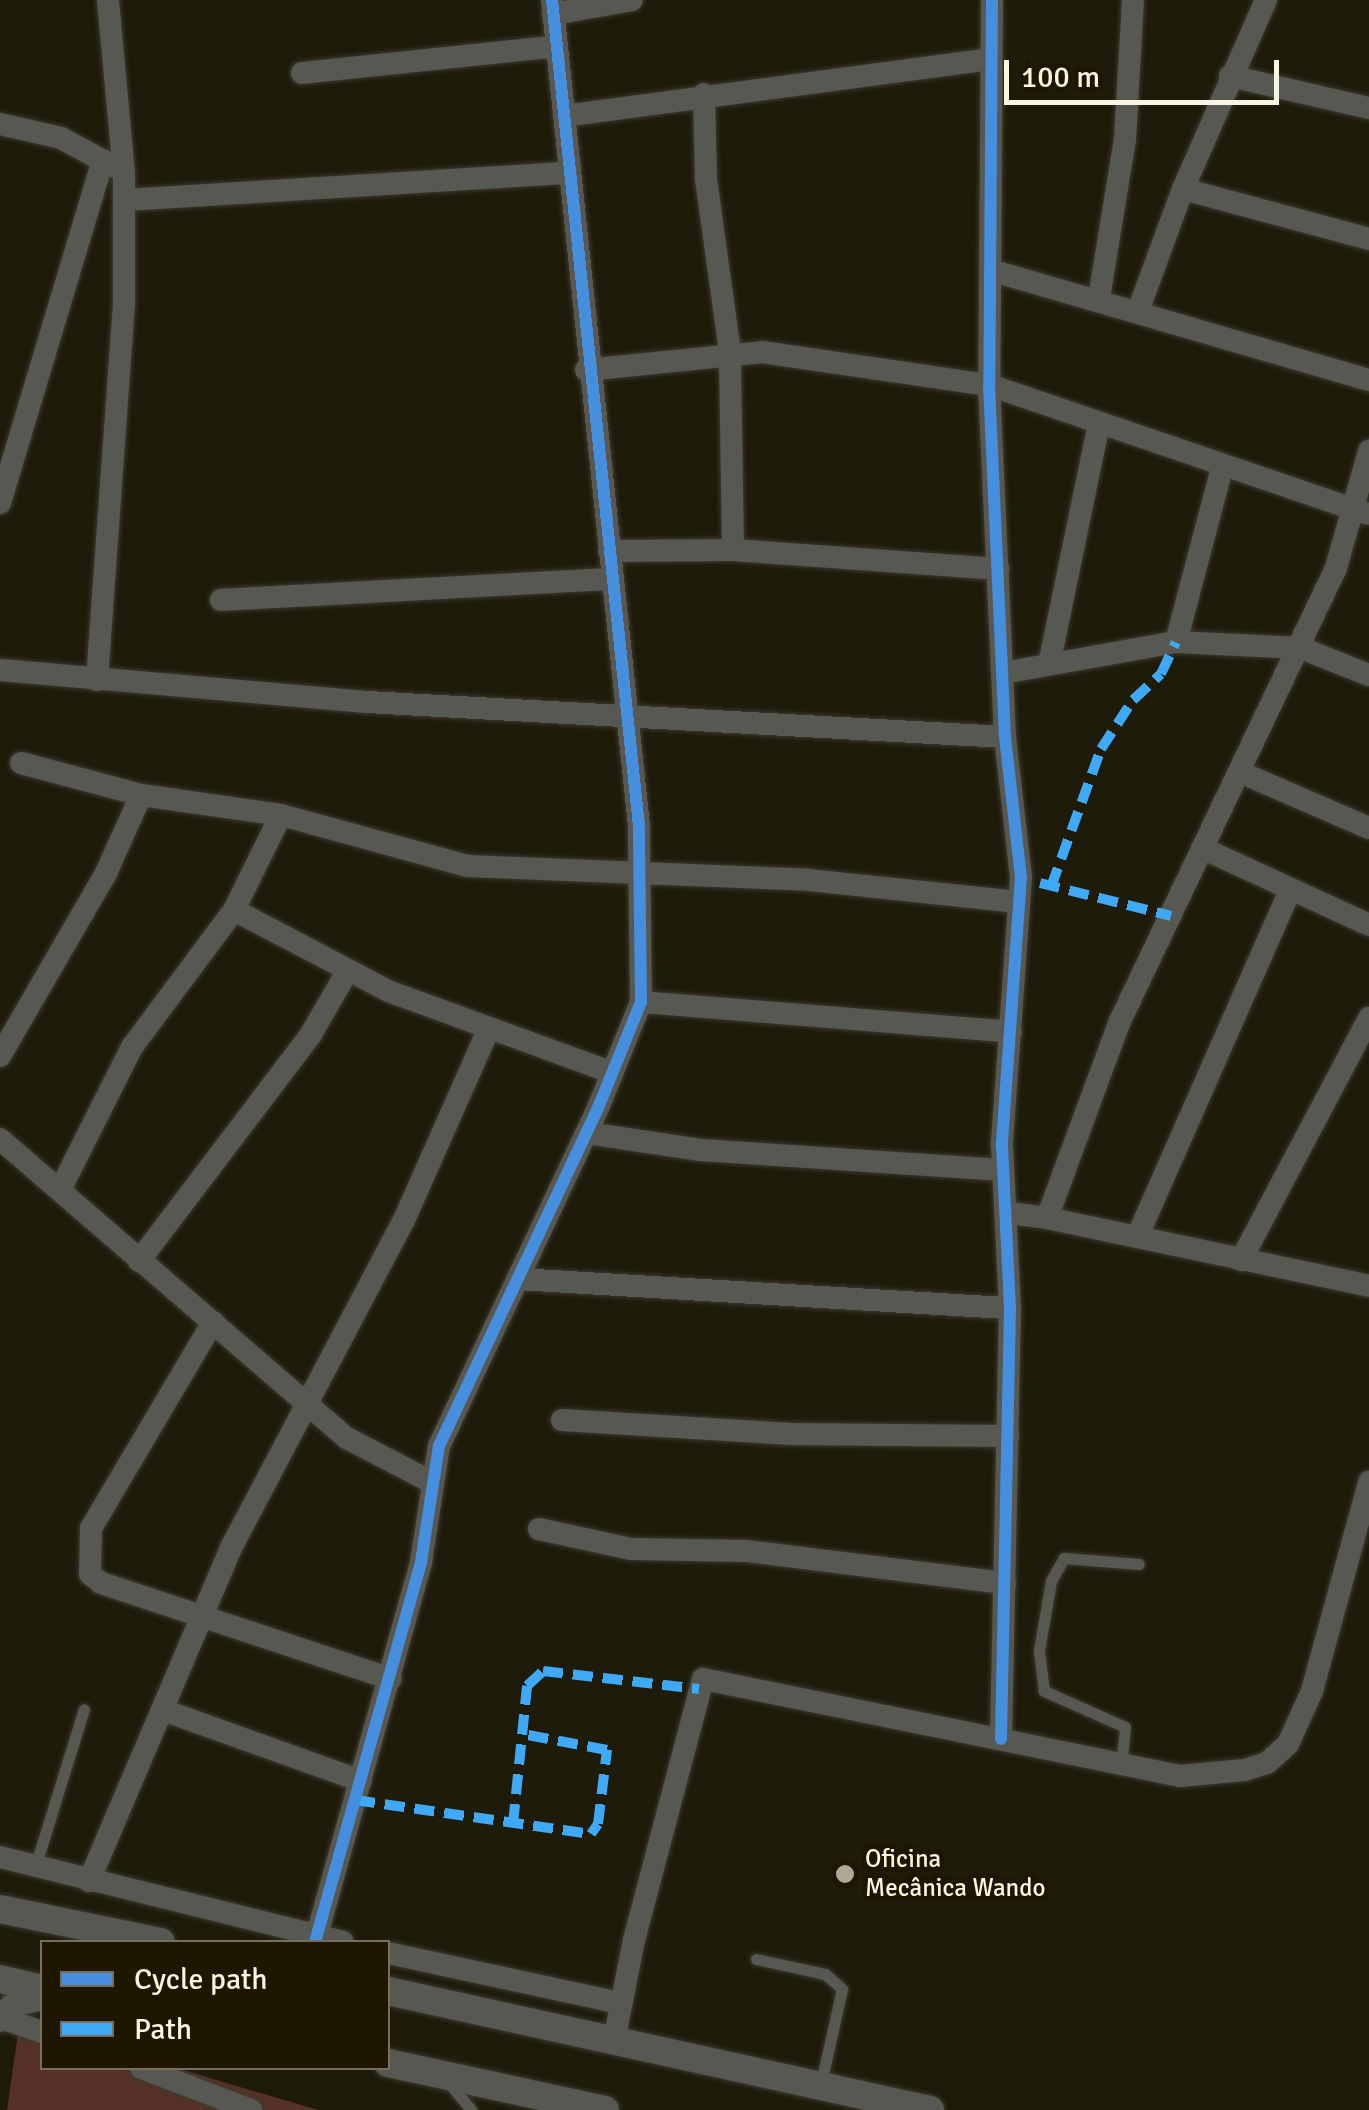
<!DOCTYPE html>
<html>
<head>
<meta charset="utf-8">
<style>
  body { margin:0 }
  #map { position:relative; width:1369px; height:2110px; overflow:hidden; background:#1f1b0b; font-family:Signika,sans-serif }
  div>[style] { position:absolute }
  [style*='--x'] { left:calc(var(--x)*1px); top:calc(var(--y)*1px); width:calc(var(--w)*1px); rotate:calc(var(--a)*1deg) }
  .green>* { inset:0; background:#573127 }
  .roads { filter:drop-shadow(0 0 2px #3c392b) drop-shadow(0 0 2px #3c392b) }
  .service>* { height:11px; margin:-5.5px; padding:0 5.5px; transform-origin:5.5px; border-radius:5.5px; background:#565851 }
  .minor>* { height:22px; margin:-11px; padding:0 11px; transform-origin:11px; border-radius:11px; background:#565851 }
  .tertiary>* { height:28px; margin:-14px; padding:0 14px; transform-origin:14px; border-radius:14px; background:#565851 }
  .quiet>* { height:10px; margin-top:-5px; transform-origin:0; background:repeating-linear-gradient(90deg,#3fa9f5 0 20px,transparent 0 30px) }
  .cycleway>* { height:12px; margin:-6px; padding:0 6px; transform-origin:6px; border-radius:6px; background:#468fdf }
  .dots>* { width:28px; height:28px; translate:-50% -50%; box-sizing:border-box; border:5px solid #1e1600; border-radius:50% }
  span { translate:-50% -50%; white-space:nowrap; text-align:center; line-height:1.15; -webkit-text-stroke:10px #1e1600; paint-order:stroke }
  .poi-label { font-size:25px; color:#f9f5e3 }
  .left { translate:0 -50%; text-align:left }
  .legend { position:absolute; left:40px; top:1940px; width:350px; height:130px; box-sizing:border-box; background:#1e1600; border:2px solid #766f5b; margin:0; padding:12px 18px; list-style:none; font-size:30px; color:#f9f5e3 }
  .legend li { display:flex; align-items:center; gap:20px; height:50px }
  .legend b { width:50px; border:2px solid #766f5b }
  .scale { position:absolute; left:1004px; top:60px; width:275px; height:45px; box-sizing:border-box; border:5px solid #f9f5e3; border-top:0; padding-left:12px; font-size:30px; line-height:35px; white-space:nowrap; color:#f9f5e3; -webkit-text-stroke:8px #1e1600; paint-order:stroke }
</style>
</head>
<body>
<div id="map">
  <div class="green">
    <i style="clip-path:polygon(20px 2019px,42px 2026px,42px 2068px,176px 2068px,318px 2110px,7px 2110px)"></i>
  </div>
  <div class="roads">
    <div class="service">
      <i style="--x:1121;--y:1766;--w:39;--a:-84"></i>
      <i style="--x:1125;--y:1727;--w:89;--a:-156"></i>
      <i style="--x:1044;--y:1691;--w:41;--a:-97"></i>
      <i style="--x:1039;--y:1650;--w:70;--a:-80.1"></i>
      <i style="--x:1051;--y:1581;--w:26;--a:-61"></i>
      <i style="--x:1064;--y:1558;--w:75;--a:4.6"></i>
      <i style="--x:35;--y:1867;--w:165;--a:-72.8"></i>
      <i style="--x:756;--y:1959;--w:71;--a:12.3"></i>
      <i style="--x:825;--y:1974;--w:23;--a:41"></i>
      <i style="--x:842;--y:1989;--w:96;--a:102.6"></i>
      <i style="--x:447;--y:2081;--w:38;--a:50"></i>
    </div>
    <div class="minor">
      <i style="--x:992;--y:0;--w:385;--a:90.4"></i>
      <i style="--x:989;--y:385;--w:352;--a:87.4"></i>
      <i style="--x:1005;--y:737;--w:141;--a:83.5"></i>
      <i style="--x:1021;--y:877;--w:269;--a:94.1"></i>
      <i style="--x:1002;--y:1145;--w:163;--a:87.2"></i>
      <i style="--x:1010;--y:1308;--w:431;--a:91.2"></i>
      <i style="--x:553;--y:14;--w:80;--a:-10"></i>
      <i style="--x:302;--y:73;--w:256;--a:-6"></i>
      <i style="--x:1230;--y:76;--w:143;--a:13"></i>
      <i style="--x:564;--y:116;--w:430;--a:-7.6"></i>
      <i style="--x:0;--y:124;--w:63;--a:12.9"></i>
      <i style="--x:61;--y:138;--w:59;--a:28.3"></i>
      <i style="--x:1183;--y:189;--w:193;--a:15"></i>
      <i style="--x:124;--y:200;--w:447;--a:-3.5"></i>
      <i style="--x:990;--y:270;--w:395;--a:16.2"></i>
      <i style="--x:1099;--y:298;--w:161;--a:-80.7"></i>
      <i style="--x:1125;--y:139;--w:139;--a:-86.7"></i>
      <i style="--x:1138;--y:311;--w:130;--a:-69.8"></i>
      <i style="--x:1183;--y:189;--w:206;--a:-66.3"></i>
      <i style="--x:586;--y:370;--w:177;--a:-5.8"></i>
      <i style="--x:762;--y:352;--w:229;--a:8.3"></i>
      <i style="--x:989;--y:385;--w:399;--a:18.8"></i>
      <i style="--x:0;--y:503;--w:358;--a:-73.3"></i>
      <i style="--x:733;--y:550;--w:266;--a:4.1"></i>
      <i style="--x:609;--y:551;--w:124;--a:-0.5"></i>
      <i style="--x:733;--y:550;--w:198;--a:-90.9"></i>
      <i style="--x:730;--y:352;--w:176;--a:-97.9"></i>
      <i style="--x:706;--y:178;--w:84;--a:-91.4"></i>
      <i style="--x:221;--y:600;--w:391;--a:-3.1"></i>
      <i style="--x:1176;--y:642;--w:180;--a:-75.2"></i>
      <i style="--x:1050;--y:660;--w:241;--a:-78.3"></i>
      <i style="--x:0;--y:670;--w:368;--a:5"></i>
      <i style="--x:367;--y:702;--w:639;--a:3.14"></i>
      <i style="--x:1003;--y:673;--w:176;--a:-10.2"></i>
      <i style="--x:1176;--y:642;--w:125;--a:2.7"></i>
      <i style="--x:1301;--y:648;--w:73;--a:21.7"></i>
      <i style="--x:97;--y:680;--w:378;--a:-85.9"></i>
      <i style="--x:124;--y:303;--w:130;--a:-90"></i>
      <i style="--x:124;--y:173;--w:174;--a:-95.3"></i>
      <i style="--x:21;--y:763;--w:124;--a:14.9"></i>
      <i style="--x:141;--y:795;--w:141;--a:8.1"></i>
      <i style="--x:281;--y:815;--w:193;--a:15.3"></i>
      <i style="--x:467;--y:866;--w:342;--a:2.3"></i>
      <i style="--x:809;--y:880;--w:209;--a:6"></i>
      <i style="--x:1242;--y:773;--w:138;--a:23.4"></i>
      <i style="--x:1204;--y:849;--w:182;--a:24.7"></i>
      <i style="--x:234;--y:910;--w:106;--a:-63.7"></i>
      <i style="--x:641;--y:1002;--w:371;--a:4.6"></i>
      <i style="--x:0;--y:1056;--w:211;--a:-59.9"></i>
      <i style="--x:106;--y:873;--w:85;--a:-65.8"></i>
      <i style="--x:587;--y:1133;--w:115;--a:8.5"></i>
      <i style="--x:701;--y:1150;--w:302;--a:3.8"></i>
      <i style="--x:0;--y:1139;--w:458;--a:40.8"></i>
      <i style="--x:347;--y:1438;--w:97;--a:27.6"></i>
      <i style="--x:60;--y:1190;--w:160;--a:-63.3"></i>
      <i style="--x:132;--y:1047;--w:171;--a:-53.3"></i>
      <i style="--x:234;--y:910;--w:174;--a:27.7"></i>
      <i style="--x:388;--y:991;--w:239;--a:20"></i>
      <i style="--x:1008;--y:1213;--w:39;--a:7"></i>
      <i style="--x:1047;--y:1218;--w:210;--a:-69.7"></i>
      <i style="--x:1120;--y:1021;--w:502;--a:-64.51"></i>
      <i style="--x:1336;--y:568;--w:122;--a:-74.2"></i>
      <i style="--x:1047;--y:1218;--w:329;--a:11.9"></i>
      <i style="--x:1138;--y:1235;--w:376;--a:-66.2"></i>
      <i style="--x:1241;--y:1260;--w:274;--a:-62.1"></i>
      <i style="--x:139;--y:1261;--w:285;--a:-52.8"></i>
      <i style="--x:311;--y:1034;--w:72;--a:-59.9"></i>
      <i style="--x:518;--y:1279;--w:493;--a:3.4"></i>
      <i style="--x:213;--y:1322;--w:239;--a:120.6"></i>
      <i style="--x:91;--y:1528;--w:46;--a:91.2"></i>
      <i style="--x:90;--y:1574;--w:14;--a:39"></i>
      <i style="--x:101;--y:1583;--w:305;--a:18.3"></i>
      <i style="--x:562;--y:1420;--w:226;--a:3.5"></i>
      <i style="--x:788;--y:1434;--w:220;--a:0.5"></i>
      <i style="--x:539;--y:1529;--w:94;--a:12.3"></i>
      <i style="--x:631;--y:1549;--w:116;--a:1"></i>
      <i style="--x:747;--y:1551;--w:260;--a:7.1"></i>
      <i style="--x:163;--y:1710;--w:210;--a:19.7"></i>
      <i style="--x:0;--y:1857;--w:353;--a:13.9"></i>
      <i style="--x:89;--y:1881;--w:364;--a:-66.9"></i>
      <i style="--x:232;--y:1546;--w:369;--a:-62.2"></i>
      <i style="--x:404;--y:1220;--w:210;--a:-66.1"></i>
      <i style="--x:315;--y:1942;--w:395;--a:-74.4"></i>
      <i style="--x:421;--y:1562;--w:117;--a:-81.2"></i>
      <i style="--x:439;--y:1446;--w:374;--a:-64.8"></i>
      <i style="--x:598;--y:1108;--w:114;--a:-67.9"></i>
      <i style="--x:641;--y:1002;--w:176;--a:-90.7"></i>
      <i style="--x:639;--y:826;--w:831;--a:-96.01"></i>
      <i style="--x:388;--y:1953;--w:236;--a:12.2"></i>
      <i style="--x:1;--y:2018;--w:43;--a:18.9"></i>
      <i style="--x:0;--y:2021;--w:18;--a:-56"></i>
      <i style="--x:10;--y:2006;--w:33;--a:-12"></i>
      <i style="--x:614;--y:2041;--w:103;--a:-78.8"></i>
      <i style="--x:634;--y:1940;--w:270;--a:-75.2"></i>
      <i style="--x:703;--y:1679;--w:487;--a:11.5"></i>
      <i style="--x:1180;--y:1776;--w:65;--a:-5.3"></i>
      <i style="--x:1245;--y:1770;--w:23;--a:-18"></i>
      <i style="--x:1267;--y:1763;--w:28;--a:-42"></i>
      <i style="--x:1288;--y:1744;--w:58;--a:-65.6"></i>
      <i style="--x:1312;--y:1691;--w:217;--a:-74.7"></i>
      <i style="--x:141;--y:2068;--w:118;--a:20.9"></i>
    </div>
    <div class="tertiary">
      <i style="--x:0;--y:1909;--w:164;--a:11.6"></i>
      <i style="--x:0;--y:1979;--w:43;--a:13.4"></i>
      <i style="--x:388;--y:1991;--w:555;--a:12.38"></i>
      <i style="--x:388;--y:2063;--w:222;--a:12.2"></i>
    </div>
  </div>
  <div class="quiet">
    <i style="--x:1040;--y:883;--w:135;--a:14.1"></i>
    <i style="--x:1051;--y:887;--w:147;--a:-70.1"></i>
    <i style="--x:1101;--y:749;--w:59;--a:-56.9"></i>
    <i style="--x:1133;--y:700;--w:38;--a:-43"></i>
    <i style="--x:1161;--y:674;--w:35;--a:-65"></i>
    <i style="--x:355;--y:1800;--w:238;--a:8.2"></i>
    <i style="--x:591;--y:1834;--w:12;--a:-55"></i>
    <i style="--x:598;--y:1824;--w:75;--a:-83.1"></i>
    <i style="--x:607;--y:1750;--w:86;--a:-169.3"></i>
    <i style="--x:513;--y:1824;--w:139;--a:-84.2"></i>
    <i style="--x:527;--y:1686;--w:22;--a:-43"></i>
    <i style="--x:543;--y:1671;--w:157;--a:6.6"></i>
  </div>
  <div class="cycleway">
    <i style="--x:992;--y:0;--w:385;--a:90.4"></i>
    <i style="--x:989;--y:385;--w:352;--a:87.4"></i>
    <i style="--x:1005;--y:737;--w:141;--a:83.5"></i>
    <i style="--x:1021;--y:877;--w:269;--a:94.1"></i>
    <i style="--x:1002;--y:1145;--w:163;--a:87.2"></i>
    <i style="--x:1010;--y:1308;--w:431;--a:91.2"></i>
    <i style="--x:315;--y:1942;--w:395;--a:-74.4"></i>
    <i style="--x:421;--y:1562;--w:117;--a:-81.2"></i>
    <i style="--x:439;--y:1446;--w:374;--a:-64.8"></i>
    <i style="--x:598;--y:1108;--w:114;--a:-67.9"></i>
    <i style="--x:641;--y:1002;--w:176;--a:-90.7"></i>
    <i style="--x:639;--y:826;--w:831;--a:-96.01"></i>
  </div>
  <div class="dots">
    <i style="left:845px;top:1874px;background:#ada997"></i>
  </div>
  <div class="poi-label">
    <span class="left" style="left:865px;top:1874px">Oficina<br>Mecânica Wando</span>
  </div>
  <ul class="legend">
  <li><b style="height:12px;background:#468fdf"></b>Cycle path</li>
  <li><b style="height:12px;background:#3fa9f5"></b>Path</li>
  </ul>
  <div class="scale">100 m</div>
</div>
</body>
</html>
